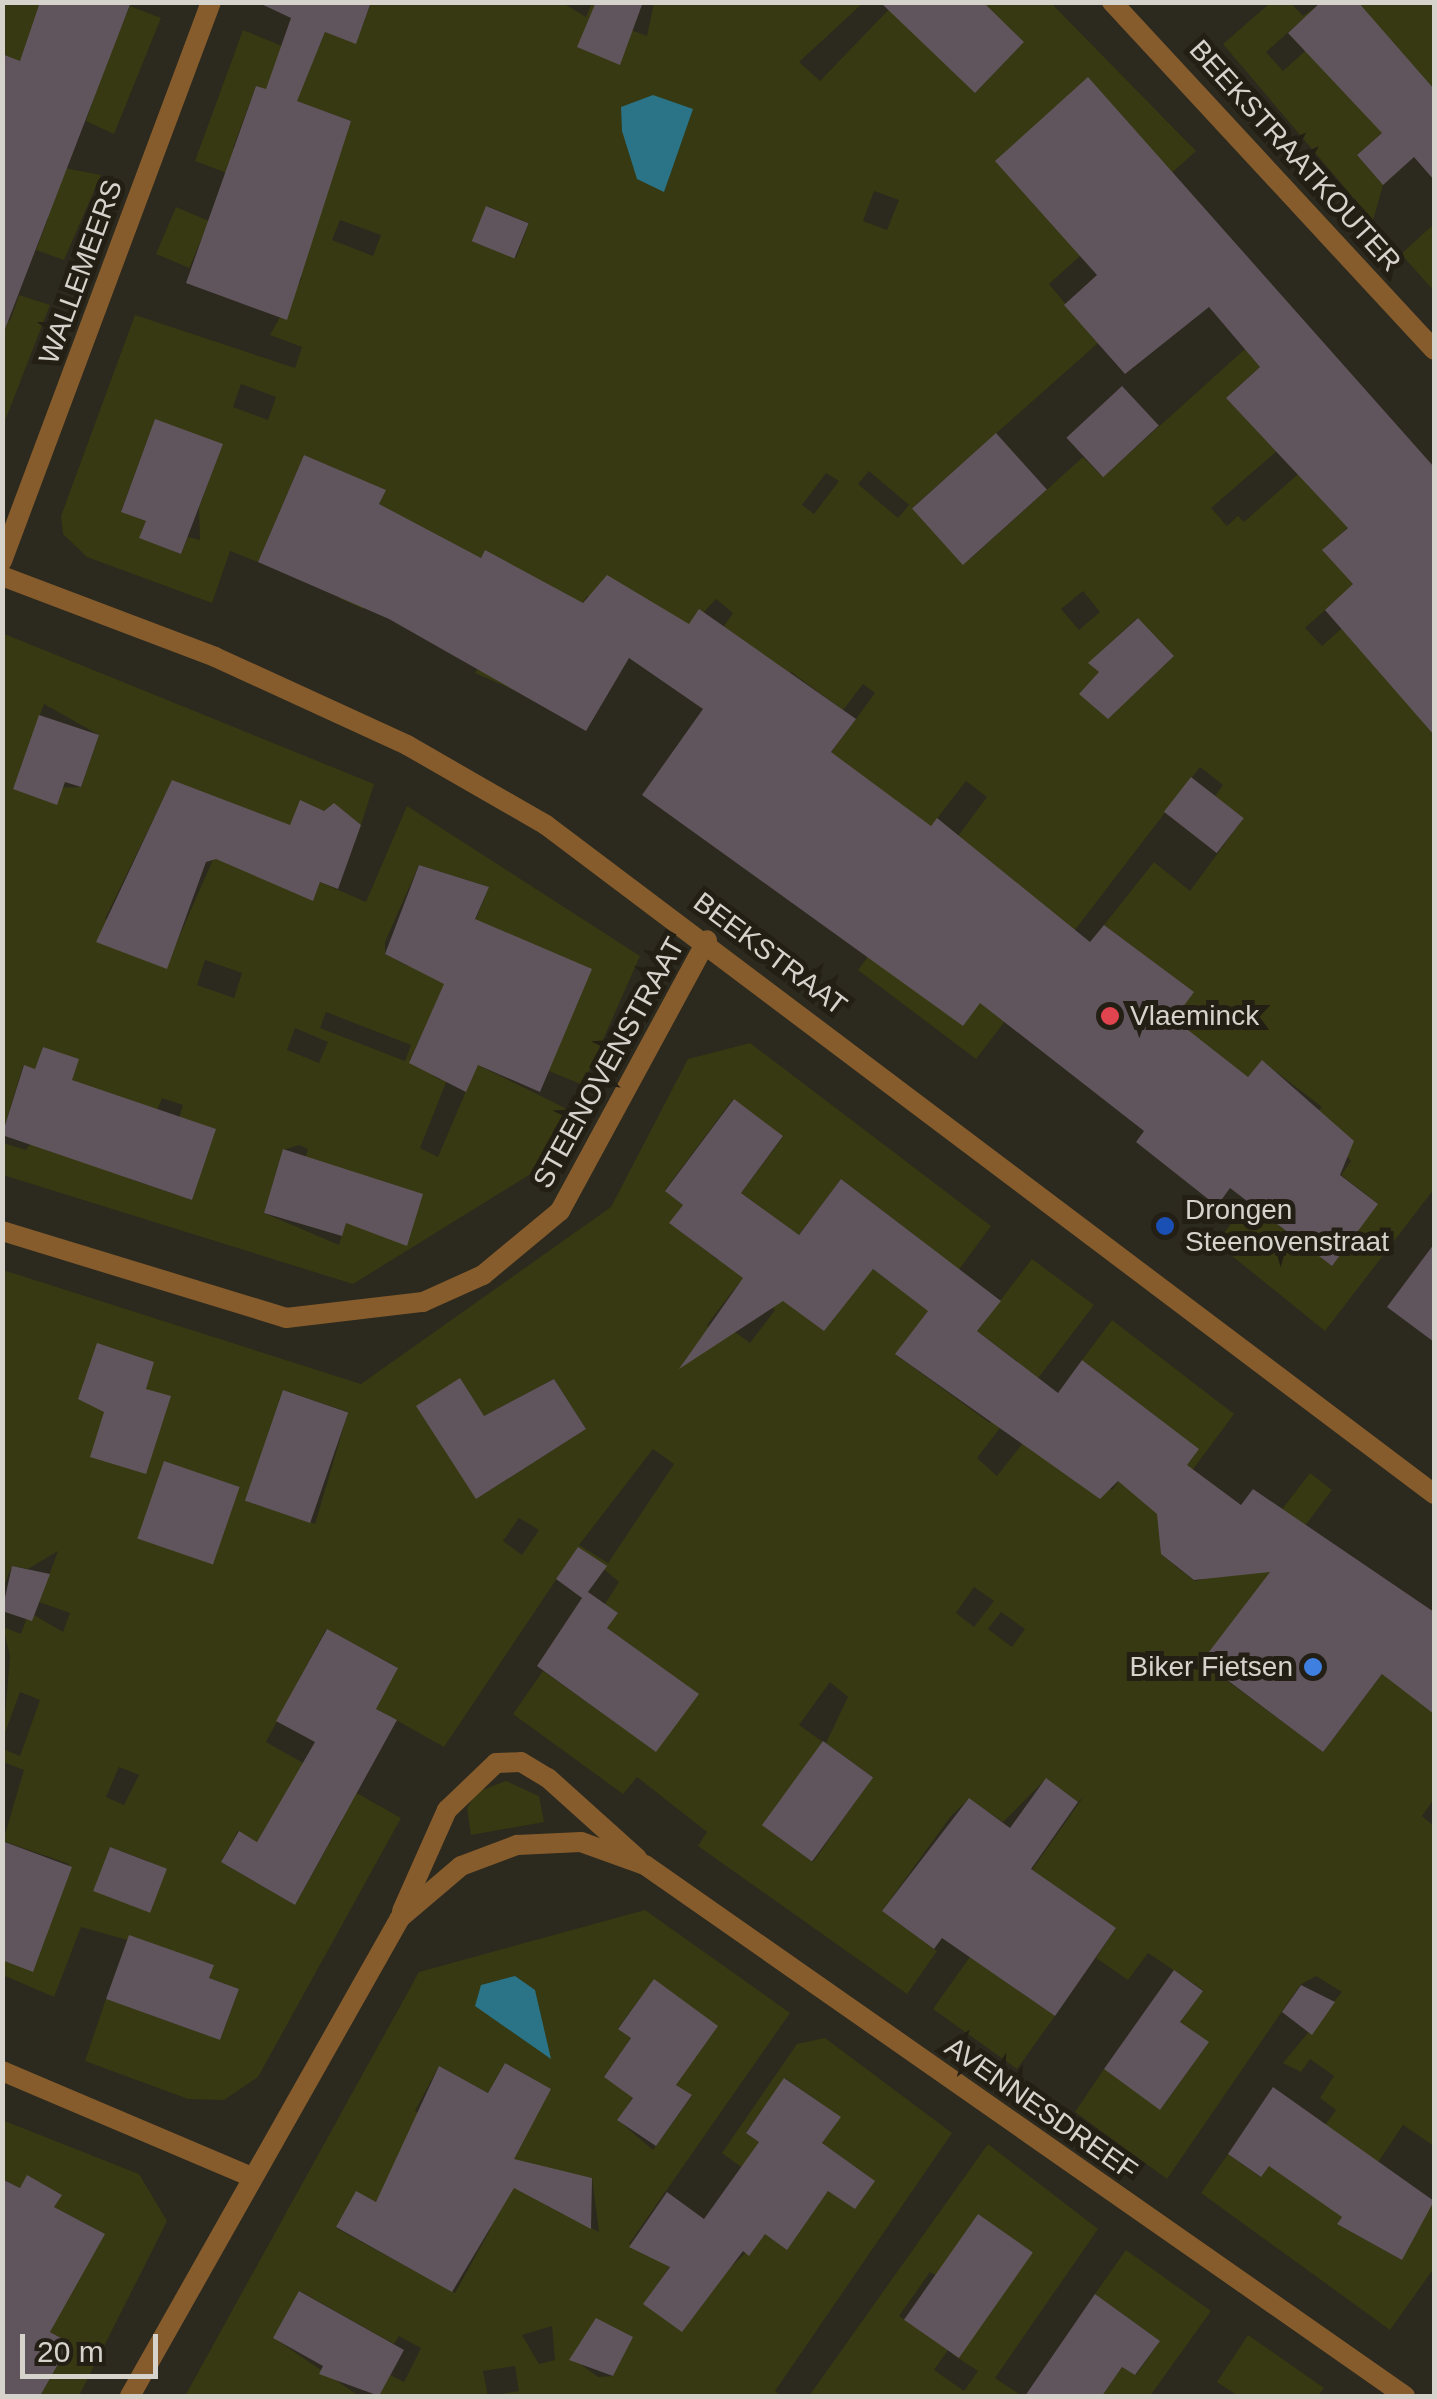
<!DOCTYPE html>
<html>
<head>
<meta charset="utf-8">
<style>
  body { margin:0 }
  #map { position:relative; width:1437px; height:2399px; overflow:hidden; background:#2c291e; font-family:Helvetica,sans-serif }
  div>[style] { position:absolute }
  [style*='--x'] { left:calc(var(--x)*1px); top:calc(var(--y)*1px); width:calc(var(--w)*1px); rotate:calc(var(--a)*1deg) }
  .green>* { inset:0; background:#363911; transform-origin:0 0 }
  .water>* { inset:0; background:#2b7387 }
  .building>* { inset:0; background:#60555c; transform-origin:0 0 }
  .minor>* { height:20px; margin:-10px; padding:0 10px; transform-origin:10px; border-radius:10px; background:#865c2c }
  .tertiary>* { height:20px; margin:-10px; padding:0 10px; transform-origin:10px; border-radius:10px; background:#865c2c }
  .dots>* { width:28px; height:28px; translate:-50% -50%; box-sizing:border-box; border:5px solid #231f15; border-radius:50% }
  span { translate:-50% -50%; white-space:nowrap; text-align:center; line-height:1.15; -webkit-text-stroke:10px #231f15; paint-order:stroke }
  .street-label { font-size:28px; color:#d5d3cc }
  .poi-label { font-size:28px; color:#d5d3cc }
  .left { translate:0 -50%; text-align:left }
  .right { translate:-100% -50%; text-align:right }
  .frame { position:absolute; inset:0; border:5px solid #d5d3cc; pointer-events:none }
  .scale { position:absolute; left:20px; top:2334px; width:138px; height:45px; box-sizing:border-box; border:5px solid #d5d3cc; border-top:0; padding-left:12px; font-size:30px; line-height:35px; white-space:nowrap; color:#d5d3cc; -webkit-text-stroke:8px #231f15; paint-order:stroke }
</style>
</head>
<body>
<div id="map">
  <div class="green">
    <i style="clip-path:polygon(2px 3px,40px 3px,33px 23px,111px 52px,130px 6px,161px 18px,114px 134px,86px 121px,94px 97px,3px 54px)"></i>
    <i style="clip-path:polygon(evenodd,371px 3px,563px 3px,586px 17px,592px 3px,606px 3px,600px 18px,647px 36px,654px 3px,863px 3px,799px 62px,820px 81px,895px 3px,975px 93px,1024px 42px,983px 3px,1051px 3px,1196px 151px,1049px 284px,1098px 343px,912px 508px,970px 559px,1083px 457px,1103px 477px,1245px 349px,1260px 367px,1226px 398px,1277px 451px,1211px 508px,1227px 526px,1238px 516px,1244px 522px,1306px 467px,1348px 527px,1323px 551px,1355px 583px,1305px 628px,1322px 646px,1371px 602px,1416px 713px,1434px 697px,1434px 1189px,1325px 1331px,1216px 1243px,1322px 1107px,1262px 1061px,1248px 1077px,1207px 1045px,1179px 1080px,1146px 1056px,1193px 992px,1104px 925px,1154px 862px,1190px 891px,1243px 819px,1215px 796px,1223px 785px,1200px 767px,976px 1059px,858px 970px,987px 797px,966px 781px,929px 829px,827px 758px,875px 693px,863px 684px,843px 710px,791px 672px,747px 733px,722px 629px,733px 613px,716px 599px,677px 640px,587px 596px,528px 696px,475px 673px,524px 582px,485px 551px,481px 558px,408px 522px,363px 609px,339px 598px,385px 490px,304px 455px,258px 562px,230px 551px,212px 603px,87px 557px,63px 534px,61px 516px,135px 315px,295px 368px,302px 347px,270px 335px,302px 278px,276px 267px,272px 190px,195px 161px,243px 30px,314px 59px,325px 32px,356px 43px,371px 3px,256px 86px,351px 121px,327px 184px,233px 148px,256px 86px,371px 3px,874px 191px,899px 200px,887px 230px,863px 221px,874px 191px,371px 3px,487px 206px,529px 223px,516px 258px,473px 242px,487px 206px,371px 3px,340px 220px,381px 235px,373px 256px,332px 240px,340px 220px,371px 3px,241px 384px,276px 397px,268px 420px,233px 407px,241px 384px,371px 3px,155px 420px,222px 444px,199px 508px,200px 540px,188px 537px,181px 554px,140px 538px,146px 521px,121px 511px,155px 420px,371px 3px,869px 471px,909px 505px,898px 518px,858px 484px,869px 471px,371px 3px,826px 473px,839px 481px,814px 514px,802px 505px,826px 473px,371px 3px,1083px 591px,1100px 612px,1079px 630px,1061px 609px,1083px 591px,371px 3px,1137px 618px,1174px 656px,1129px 699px,1089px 663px,1137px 618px,371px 3px,1345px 1154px,1351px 1161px,1341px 1175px,1377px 1203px,1332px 1266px,1275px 1222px,1345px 1154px)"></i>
    <i style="clip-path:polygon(1270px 3px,1291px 3px,1303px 16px,1321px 3px,1266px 52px,1283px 71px,1358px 3px,1434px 3px,1434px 87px,1357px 155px,1383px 185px,1373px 221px,1223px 44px)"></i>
    <i style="clip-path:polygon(2px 156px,101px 175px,64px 260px,36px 250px,48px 219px,3px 202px)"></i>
    <i style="left:176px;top:207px;width:36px;height:51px;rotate:23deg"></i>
    <i style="clip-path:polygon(1434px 224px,1434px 291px,1401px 254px)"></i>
    <i style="clip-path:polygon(19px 295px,50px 305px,3px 426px,3px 319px,10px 321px)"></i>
    <i style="clip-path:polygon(evenodd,2px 633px,374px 784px,361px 825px,334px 804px,324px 811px,313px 900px,320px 882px,366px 902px,407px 806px,640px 956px,583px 1085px,549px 1071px,526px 965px,482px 1067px,571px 1111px,545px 1165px,353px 1284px,3px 1175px,3px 1143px,26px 1150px,72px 1080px,43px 1048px,35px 1069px,23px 1066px,3px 1132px,2px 633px,44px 704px,99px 735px,81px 787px,13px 789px,44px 704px,2px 633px,172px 781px,237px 805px,175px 946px,105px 919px,172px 781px,2px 633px,419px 865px,489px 887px,465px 945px,408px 966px,385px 954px,385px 942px,419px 865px,2px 633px,205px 960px,242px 973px,234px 998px,197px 985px,205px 960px,2px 633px,433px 1010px,463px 1031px,440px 1080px,410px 1060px,433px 1010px,2px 633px,326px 1012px,411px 1045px,405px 1061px,320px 1028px,326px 1012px,2px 633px,295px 1028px,328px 1042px,319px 1063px,287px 1050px,295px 1028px,2px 633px,454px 1062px,475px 1070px,438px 1157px,420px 1148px,454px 1062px,2px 633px,162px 1098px,183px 1105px,179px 1118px,215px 1130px,192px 1200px,130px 1179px,162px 1098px,2px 633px,299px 1145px,308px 1149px,304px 1162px,360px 1174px,339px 1245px,264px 1213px,283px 1150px,299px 1145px)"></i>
    <i style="clip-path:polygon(evenodd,750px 1043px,991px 1226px,896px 1355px,990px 1423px,1011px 1396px,1000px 1387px,1018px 1362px,977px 1331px,1032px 1259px,1094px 1305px,977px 1458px,997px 1476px,1023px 1443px,1112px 1490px,1163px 1422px,1082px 1360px,1112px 1320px,1234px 1414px,1159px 1515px,1161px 1554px,1179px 1569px,1195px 1581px,1234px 1572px,1310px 1473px,1332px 1490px,1202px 1662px,1323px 1752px,1434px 1606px,1434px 1646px,1403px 1689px,1434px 1709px,1434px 1799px,1422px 1816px,1434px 1826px,1434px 2146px,1403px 2125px,1337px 2224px,1402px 2260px,1400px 2247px,1434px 2197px,1434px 2268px,1390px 2330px,1201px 2193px,1228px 2154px,1260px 2177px,1269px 2166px,1287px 2178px,1336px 2110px,1320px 2098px,1334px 2076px,1310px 2059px,1301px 2072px,1283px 2063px,1342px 1992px,1316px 1976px,1300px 1985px,1167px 2179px,1075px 2112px,1104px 2069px,1161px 2109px,1208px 2043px,1180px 2022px,1203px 1990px,1148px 1953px,1128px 1980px,1096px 1958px,1116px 1928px,1057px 1887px,996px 1975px,1055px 2016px,1017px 2069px,933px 2009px,1084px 1796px,1078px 1802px,1046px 1779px,1003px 1822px,969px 1799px,951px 1816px,882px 1911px,937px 1951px,907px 1994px,698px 1846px,707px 1832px,637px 1777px,623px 1794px,513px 1714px,543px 1671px,656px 1751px,698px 1694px,607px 1628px,618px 1613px,605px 1604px,619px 1582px,578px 1547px,444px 1747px,373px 1707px,397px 1667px,326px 1629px,266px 1742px,401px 1818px,258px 2077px,224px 2100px,188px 2099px,85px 2061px,106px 1999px,220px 2040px,239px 1989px,209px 1978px,213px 1964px,81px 1927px,54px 1997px,3px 1975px,3px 1960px,33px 1971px,47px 1934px,39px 1930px,69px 1864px,3px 1841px,24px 1770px,3px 1762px,3px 1749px,20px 1756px,40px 1700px,20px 1692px,3px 1738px,10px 1656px,3px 1627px,21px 1634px,28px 1614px,3px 1597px,63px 1632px,70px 1613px,39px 1602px,58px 1551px,28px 1569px,12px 1566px,3px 1588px,3px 1270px,361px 1384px,611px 1207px,688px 1059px,750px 1043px,733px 1099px,783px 1137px,741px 1193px,759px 1206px,718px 1260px,670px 1223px,683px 1205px,665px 1190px,733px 1099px,750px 1043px,841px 1179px,921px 1240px,890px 1282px,867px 1265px,786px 1252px,841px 1179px,750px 1043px,739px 1283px,775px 1310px,750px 1343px,726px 1325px,719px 1334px,707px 1325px,739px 1283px,750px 1043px,554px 1379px,586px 1429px,476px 1499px,484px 1416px,554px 1379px,750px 1043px,283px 1390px,348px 1412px,315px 1524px,246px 1501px,283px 1390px,750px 1043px,653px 1449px,674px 1464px,608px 1563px,579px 1545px,653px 1449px,750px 1043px,148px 1510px,216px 1561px,139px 1539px,148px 1510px,750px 1043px,519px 1518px,539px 1530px,522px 1555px,503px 1541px,519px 1518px,750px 1043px,974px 1587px,994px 1601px,974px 1627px,956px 1613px,974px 1587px,750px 1043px,1001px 1612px,1025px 1629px,1012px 1647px,988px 1629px,1001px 1612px,750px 1043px,830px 1682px,848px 1697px,826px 1743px,873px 1777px,813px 1862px,763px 1826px,823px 1742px,799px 1725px,830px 1682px,750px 1043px,119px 1767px,139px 1775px,124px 1805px,106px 1797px,119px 1767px,750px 1043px,288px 1790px,342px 1821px,295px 1905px,221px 1862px,238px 1831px,257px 1842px,288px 1790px,750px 1043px,110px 1847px,148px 1861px,149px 1862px,96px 1885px,110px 1847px)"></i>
    <i style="clip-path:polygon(506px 1781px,539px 1796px,544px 1822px,471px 1835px,467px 1808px,477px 1792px)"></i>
    <i style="clip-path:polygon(evenodd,645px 1910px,790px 2013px,629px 2244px,685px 2244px,644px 2304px,730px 2268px,765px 2234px,787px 2249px,828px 2191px,874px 2181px,822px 2143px,840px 2117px,785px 2078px,746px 2132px,775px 2153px,756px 2178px,722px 2153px,797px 2044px,825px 2038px,952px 2133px,775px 2391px,782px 2396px,379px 2396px,390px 2375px,404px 2382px,421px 2348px,399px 2336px,394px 2344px,300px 2291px,274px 2338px,359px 2396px,185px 2396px,419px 1972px,645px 1910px,654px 1980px,717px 2026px,676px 2085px,692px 2096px,653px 2150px,618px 2120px,633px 2097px,604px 2077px,631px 2038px,618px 2028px,654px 1980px,645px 1910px,505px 2063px,535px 2080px,511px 2164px,415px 2111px,439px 2066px,488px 2093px,505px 2063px,645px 1910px,392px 2174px,491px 2228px,455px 2293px,336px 2228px,356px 2192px,376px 2202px,392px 2174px,645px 1910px,579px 2175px,592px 2178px,599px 2232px,547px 2206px,559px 2186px,574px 2194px,579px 2175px,645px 1910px,552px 2326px,555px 2360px,539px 2364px,522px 2335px,552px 2326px,645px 1910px,602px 2331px,628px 2346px,613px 2376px,598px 2377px,571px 2357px,602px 2331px,645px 1910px,515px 2366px,519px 2391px,488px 2396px,483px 2371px,515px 2366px)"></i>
    <i style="clip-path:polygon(2px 2120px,139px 2174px,167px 2221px,79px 2396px,40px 2396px,70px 2343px,3px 2305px,105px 2234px,54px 2207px,61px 2194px,27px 2176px,20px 2188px,3px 2179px)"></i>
    <i style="clip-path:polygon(evenodd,988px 2144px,1098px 2229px,995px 2378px,1022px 2396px,809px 2396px,988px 2144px,930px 2272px,987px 2303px,952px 2354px,978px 2371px,964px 2391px,934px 2370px,948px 2350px,899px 2316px,930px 2272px)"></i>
    <i style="clip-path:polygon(1126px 2250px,1211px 2311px,1150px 2396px,1102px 2396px,1122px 2367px,1136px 2375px,1160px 2341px,1095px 2294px)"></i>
    <i style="clip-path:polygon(1248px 2335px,1324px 2388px,1318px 2396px,1238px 2396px,1217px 2382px)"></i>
  </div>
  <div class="water">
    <i style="clip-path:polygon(653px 95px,693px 109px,664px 192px,637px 179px,622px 131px,621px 107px)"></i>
    <i style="clip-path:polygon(515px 1976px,535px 1990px,551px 2059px,475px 2006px,481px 1985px)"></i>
  </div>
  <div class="building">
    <i style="clip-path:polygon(40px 2px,131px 2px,5px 329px,2px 54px,20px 61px)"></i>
    <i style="clip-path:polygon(257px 2px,371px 2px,356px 44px,325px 32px,297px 101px,351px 121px,287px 320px,186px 283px,256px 86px,266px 89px,291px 18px)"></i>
    <i style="clip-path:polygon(596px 2px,643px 2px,620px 65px,577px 47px)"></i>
    <i style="clip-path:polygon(880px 2px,983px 2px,1024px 42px,975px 93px)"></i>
    <i style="clip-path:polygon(1321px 2px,1358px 2px,1434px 89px,1434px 180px,1414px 157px,1383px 185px,1357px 155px,1382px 133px,1288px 33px)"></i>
    <i style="clip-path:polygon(1088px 77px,1434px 467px,1434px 735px,1325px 610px,1353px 584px,1322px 550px,1348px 528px,1226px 398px,1260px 367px,1209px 307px,1125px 374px,1064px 305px,1097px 275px,995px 161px)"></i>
    <i style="left:486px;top:206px;width:46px;height:38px;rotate:22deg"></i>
    <i style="left:1122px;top:386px;width:54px;height:76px;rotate:47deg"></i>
    <i style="clip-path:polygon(155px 419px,223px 444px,181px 554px,139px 538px,146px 521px,121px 512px)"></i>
    <i style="left:996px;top:433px;width:76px;height:113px;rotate:48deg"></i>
    <i style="clip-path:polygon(304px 455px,386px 490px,379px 504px,481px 558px,485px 550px,583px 603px,607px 575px,689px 624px,699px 609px,856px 719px,831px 752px,931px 826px,937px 818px,1090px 942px,1104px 925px,1194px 992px,1174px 1019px,1248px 1077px,1262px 1060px,1354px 1141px,1340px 1175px,1378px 1204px,1332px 1266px,1230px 1188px,1217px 1206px,1136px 1142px,1144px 1131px,980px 1003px,963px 1026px,642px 795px,703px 709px,629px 658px,586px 731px,389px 619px,258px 562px)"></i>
    <i style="clip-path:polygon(1138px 618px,1174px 656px,1108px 719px,1079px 694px,1099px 672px,1088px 663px)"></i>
    <i style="clip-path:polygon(39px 715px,99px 735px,81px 787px,65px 782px,57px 805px,13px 789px)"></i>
    <i style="left:1191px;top:777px;width:67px;height:44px;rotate:38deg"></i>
    <i style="clip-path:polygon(172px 780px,290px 825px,300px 800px,324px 811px,334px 803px,361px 825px,338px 889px,320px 882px,313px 901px,216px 859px,206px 862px,167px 969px,96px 942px)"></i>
    <i style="clip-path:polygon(419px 865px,489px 887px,475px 919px,592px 969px,540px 1092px,478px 1065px,466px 1092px,409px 1063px,444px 984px,385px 954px)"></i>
    <i style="clip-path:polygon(43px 1047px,79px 1059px,72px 1080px,216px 1129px,192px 1200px,2px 1135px,24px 1065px,35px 1069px)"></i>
    <i style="clip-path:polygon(734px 1099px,783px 1136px,741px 1193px,799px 1235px,841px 1179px,1001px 1301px,977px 1331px,1058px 1393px,1082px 1360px,1199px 1449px,1187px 1465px,1241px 1505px,1253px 1489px,1434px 1612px,1434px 1714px,1382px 1674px,1323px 1752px,1202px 1661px,1270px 1572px,1194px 1580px,1161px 1554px,1157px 1514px,1118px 1481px,1100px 1499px,895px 1354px,928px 1311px,873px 1269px,824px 1331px,783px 1301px,679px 1369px,743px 1278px,669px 1223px,683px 1205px,665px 1191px)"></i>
    <i style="clip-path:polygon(283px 1149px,423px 1194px,407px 1246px,346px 1223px,342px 1236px,264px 1213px)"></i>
    <i style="clip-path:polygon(1434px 1244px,1434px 1342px,1387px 1307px)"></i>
    <i style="clip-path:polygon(97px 1343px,154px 1362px,146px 1389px,171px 1396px,146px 1474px,90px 1457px,104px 1412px,78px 1399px)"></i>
    <i style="clip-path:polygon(460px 1378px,484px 1416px,554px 1379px,586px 1429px,476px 1499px,416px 1406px)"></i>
    <i style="left:283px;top:1390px;width:69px;height:117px;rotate:19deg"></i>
    <i style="left:164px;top:1461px;width:80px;height:82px;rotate:19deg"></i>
    <i style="clip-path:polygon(578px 1547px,607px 1566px,588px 1592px,618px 1613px,607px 1628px,699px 1694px,656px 1752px,537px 1666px,582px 1598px,556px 1579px)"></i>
    <i style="clip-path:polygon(12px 1566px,50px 1574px,32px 1621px,2px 1611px)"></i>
    <i style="clip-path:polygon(327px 1629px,398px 1668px,376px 1709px,397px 1720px,295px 1905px,221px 1862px,239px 1831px,257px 1842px,315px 1742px,276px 1721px)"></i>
    <i style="left:823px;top:1741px;width:62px;height:104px;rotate:36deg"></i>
    <i style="clip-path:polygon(1046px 1778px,1078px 1802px,1031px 1869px,1116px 1928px,1055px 2016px,942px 1938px,934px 1949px,882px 1911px,969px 1798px,1010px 1828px)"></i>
    <i style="clip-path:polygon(2px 1841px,72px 1867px,33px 1972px,2px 1960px)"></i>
    <i style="left:110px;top:1847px;width:61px;height:47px;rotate:21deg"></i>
    <i style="clip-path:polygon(129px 1935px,214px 1965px,209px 1978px,239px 1989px,220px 2040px,106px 1999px)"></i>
    <i style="clip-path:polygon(1174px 1970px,1203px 1991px,1180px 2022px,1209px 2042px,1160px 2110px,1104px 2069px)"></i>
    <i style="clip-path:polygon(654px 1979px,718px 2026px,676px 2085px,692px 2095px,656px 2146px,617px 2120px,633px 2098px,604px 2077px,631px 2038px,618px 2029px)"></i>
    <i style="clip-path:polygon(1301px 1985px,1335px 2002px,1312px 2035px,1282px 2012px)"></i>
    <i style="clip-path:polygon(505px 2063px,551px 2089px,514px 2159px,592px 2178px,591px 2229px,514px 2188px,452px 2292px,336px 2227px,356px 2191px,376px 2202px,439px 2066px,488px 2093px)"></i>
    <i style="clip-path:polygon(784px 2078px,841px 2117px,822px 2143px,875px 2181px,855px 2209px,828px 2191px,787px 2250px,765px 2234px,749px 2256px,743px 2251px,682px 2332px,643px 2304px,670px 2267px,629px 2247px,667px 2192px,704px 2219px,759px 2142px,746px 2133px)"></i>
    <i style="clip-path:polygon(1273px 2087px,1434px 2201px,1402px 2260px,1337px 2224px,1342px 2217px,1269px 2166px,1261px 2177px,1228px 2154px)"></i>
    <i style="clip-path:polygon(27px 2175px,62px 2195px,54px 2207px,105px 2234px,50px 2332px,70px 2343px,40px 2396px,2px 2396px,2px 2179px,20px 2188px)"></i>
    <i style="left:978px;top:2214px;width:67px;height:129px;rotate:35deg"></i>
    <i style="clip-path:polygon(299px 2291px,404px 2350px,379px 2396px,319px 2374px,323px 2366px,273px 2338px)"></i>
    <i style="clip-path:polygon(1095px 2294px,1160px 2341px,1135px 2375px,1122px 2367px,1102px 2396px,1025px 2396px)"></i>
    <i style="clip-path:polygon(596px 2318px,633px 2337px,613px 2376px,569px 2360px)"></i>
  </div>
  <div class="minor">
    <i style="--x:1112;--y:2;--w:474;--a:47.2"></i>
    <i style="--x:2;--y:561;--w:597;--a:-69.5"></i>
    <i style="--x:2;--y:1231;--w:297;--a:17"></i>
    <i style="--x:286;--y:1318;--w:138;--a:-6.7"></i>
    <i style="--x:423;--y:1302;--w:66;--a:-24.2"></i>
    <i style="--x:483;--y:1275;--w:100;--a:-39.7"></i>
    <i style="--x:560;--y:1211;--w:308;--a:-61.5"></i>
    <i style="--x:402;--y:1911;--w:111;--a:-66"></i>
    <i style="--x:447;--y:1810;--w:68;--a:-43.8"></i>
    <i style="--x:496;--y:1763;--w:25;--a:-2"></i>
    <i style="--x:521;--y:1762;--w:31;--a:31"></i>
    <i style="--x:548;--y:1778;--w:120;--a:42"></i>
    <i style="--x:2;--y:2071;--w:272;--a:23"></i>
    <i style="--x:130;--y:2396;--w:549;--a:-60.54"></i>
    <i style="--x:400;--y:1918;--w:80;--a:-40.4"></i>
    <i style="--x:461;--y:1866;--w:60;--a:-20.6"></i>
    <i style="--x:517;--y:1845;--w:64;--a:-2.7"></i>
    <i style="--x:581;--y:1842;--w:68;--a:19.8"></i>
    <i style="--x:645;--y:1865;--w:927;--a:34.94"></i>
  </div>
  <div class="tertiary">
    <i style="--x:2;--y:576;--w:228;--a:20.8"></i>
    <i style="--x:215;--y:657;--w:211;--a:24.6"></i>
    <i style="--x:407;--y:745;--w:160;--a:29.9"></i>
    <i style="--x:546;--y:825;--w:1112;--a:36.99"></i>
  </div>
  <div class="dots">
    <i style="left:1110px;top:1016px;background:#e0444e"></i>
    <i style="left:1165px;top:1226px;background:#1a4fb4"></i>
    <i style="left:1313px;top:1667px;background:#3f7fe0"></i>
  </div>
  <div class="street-label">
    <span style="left:1295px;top:156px;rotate:48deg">BEEKSTRAATKOUTER</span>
    <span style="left:81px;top:272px;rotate:-70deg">WALLEMEERS</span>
    <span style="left:770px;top:954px;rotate:37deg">BEEKSTRAAT</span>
    <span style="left:609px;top:1063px;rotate:-61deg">STEENOVENSTRAAT</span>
    <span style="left:1041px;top:2109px;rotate:35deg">AVENNESDREEF</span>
  </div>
  <div class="poi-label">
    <span class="left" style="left:1130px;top:1016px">Vlaeminck</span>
    <span class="left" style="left:1185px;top:1226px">Drongen<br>Steenovenstraat</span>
    <span class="right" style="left:1293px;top:1667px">Biker Fietsen</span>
  </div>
  <div class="frame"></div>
  <div class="scale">20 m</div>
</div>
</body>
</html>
